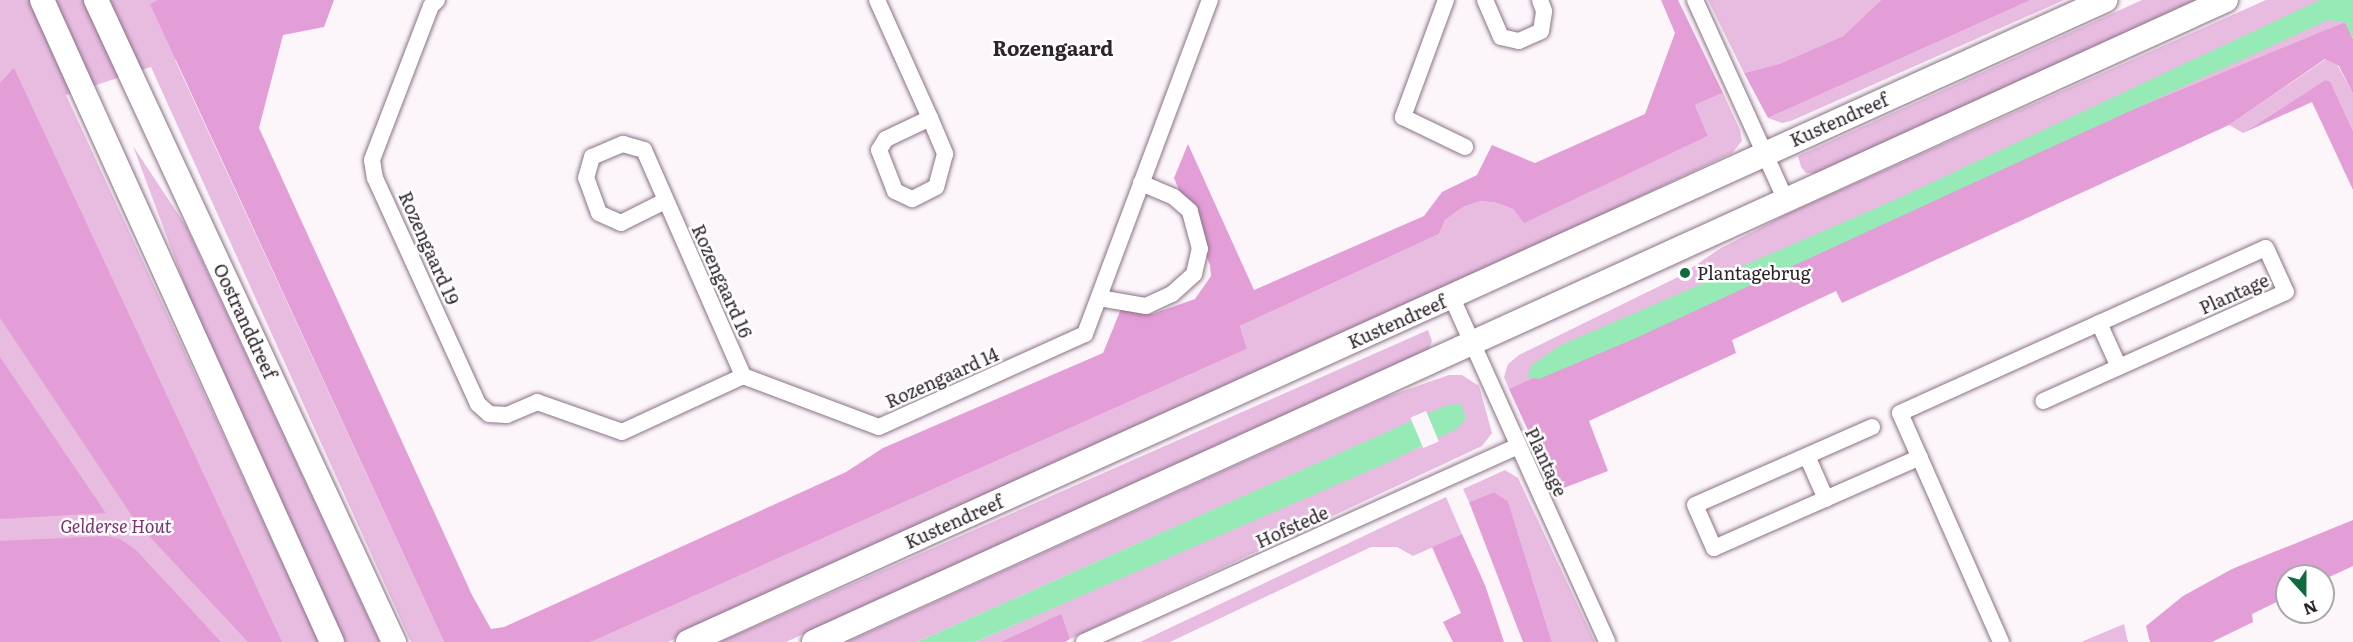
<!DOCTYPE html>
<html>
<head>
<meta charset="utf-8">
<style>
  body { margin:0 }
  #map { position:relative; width:2353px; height:642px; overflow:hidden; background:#fcf6fb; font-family:Literata,serif }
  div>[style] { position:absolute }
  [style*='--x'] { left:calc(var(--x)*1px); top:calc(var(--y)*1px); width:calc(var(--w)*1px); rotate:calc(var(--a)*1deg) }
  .green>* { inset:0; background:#e8bce0 }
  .forest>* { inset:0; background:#e39dd7 }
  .water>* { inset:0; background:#95eab5 }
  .pier>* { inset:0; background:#fcf6fb; transform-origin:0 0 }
  .roads { filter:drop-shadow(0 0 2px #8b7186) drop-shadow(0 0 2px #8b7186) }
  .street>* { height:16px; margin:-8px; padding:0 8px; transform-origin:8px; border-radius:8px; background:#fff }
  .secondary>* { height:24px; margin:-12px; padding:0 12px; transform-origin:12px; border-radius:12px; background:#fff }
  .dots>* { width:16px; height:16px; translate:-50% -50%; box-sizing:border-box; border:3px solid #fff; border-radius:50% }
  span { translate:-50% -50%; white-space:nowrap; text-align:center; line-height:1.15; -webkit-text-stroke:5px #fff; paint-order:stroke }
  .street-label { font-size:18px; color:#2e242c }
  .poi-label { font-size:18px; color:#2e242c }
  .left { translate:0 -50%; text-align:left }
  .park-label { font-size:18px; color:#7f2f75; font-style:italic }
  .neighbourhood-label { font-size:20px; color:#2e242c; font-weight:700 }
  .north { position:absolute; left:2275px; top:564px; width:60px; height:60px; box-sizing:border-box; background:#fff; border:2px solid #aba7ab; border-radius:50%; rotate:159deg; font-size:16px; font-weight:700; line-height:24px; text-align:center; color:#2e242c }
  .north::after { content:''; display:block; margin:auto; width:21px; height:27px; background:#0f6b3f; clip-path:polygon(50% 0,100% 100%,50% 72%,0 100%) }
</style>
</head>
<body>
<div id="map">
  <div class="green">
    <i style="clip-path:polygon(0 0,298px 0,175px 60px,444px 642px,411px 642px,151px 67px,66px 95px,319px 642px,0 642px)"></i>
    <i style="clip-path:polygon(1708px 0,1881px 0,1843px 36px,1779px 64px,1744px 73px)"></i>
    <i style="clip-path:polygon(2031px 0,2064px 0,1791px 121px,1782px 123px,1768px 118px)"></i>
    <i style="clip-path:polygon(2142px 0,2201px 0,1816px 173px,1806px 173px,1801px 167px,1798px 156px)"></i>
    <i style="clip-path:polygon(2266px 0,2337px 0,2345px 22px,1509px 389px,1504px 377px,1508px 364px,1519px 355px,1678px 277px,1721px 248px,1789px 213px)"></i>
    <i style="clip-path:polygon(2326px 59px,2338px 66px,2353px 94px,2353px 131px,2330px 81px,2325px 80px,2243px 133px,2229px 125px)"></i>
    <i style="clip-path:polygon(1723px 93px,1740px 130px,1742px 141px,1732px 153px,1448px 288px,1331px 337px,668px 642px,591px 642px,1247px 349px,1240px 326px,1439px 234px,1445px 220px,1463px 207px,1481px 201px,1497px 203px,1513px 209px,1524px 222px,1708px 136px,1695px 105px)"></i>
    <i style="clip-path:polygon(133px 146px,186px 226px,380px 642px,345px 642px,311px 575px,190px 299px)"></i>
    <i style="clip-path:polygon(1428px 330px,1432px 341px,1429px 349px,1388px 370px,786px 642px,720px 642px)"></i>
    <i style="clip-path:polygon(1449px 375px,1462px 375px,1479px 386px,1492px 433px,1482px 446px,1070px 639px,1060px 615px,1000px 642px,975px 642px,1422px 446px,1410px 422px,917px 642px,847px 642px,1386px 397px)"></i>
    <i style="clip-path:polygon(1505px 470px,1518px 478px,1595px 642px,1552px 642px,1508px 501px,1494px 492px,1469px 502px,1463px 489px)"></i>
    <i style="clip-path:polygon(1446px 497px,1462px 534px,1413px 556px,1397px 547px,1371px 547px,1170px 642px,1140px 642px)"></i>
    <i style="clip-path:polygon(2124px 624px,2128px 642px,2081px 642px)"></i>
  </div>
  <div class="forest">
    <i style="clip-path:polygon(158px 0,334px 0,324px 27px,283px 35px,259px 128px,472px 595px,491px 629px,504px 627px,846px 472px,883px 448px,1103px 353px,1121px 309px,1152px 314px,1195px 299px,1211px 276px,1210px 265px,1174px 178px,1188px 144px,1254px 290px,1424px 216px,1442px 192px,1477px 175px,1492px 145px,1535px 163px,1645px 114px,1675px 33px,1661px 0,1678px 0,1723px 93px,1695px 105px,1708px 136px,1524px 223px,1513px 209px,1497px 203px,1481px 201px,1463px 207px,1445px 220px,1439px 234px,1240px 326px,1247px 349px,591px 642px,444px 642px,150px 4px)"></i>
    <i style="clip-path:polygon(1881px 0,2031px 0,1768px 118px,1744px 73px,1779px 64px,1843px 36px)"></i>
    <i style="clip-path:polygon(2345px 22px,2353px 39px,2353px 94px,2339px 66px,2325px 59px,2229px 125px,1842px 303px,1836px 291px,1732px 340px,1736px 353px,1589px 421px,1608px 471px,1556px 491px,1509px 389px,1985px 171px)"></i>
    <i style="clip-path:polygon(14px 68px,282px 642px,248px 642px,136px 522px,0 318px,0 83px)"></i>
    <i style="clip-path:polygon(2325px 80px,2330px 81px,2353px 131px,2353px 190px,2312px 102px,2243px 133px)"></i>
    <i style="clip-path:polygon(0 357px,105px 512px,106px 513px,0 519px)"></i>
    <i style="clip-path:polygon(1494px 492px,1508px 501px,1552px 642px,1523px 642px,1469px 502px)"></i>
    <i style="clip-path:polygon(2353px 520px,2353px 566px,2323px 580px,2323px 576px,2287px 576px,2287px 597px,2252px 614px,2253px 622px,2212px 642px,2150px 642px,2146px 626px,2183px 596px,2232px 569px)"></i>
    <i style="clip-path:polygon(1462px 534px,1485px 585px,1504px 642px,1453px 642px,1443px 622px,1461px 613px,1432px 547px)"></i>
    <i style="clip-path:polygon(106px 536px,120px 539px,136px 550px,221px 642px,0 642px,0 541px)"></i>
    <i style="clip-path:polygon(1061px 614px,1070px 639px,1065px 642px,1000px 642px)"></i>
  </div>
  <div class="water">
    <i style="clip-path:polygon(2320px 0,2353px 0,2353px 39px,2345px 22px,2328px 20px,1636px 338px,1539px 379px,1527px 377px,1532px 365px,1559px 346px,1899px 198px)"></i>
    <i style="clip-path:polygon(1461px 404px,1466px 418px,1458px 428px,1389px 462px,975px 642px,917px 642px,1447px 405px)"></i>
  </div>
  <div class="pier">
    <i style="left:1426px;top:411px;width:33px;height:17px;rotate:67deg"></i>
  </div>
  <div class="roads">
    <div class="street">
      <i style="--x:437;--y:0;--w:8;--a:135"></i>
      <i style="--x:431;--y:6;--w:165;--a:111"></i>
      <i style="--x:372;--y:160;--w:18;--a:81"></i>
      <i style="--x:375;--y:178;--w:248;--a:65.5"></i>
      <i style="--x:478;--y:404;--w:15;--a:42"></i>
      <i style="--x:489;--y:414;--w:18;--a:3"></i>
      <i style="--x:507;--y:415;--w:33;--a:-23"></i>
      <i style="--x:537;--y:402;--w:90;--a:19.4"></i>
      <i style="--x:622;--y:432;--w:133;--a:-24.8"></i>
      <i style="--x:877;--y:0;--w:129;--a:65.8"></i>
      <i style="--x:930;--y:118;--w:39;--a:67"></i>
      <i style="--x:945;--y:154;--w:34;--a:105"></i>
      <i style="--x:936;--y:187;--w:27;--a:153"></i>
      <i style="--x:912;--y:199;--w:19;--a:-155"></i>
      <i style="--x:895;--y:191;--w:44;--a:-111.3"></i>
      <i style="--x:879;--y:150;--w:13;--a:-58"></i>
      <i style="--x:886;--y:139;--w:49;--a:-25.5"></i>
      <i style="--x:1446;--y:0;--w:125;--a:110.2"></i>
      <i style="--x:1403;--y:117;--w:69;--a:25.8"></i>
      <i style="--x:1485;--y:0;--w:40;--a:66.6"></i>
      <i style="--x:1501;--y:37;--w:18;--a:13"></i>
      <i style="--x:1519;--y:41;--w:24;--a:-24"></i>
      <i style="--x:1541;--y:31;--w:20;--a:-81"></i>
      <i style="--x:1544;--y:11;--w:12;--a:-110"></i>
      <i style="--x:1695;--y:0;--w:217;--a:65.6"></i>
      <i style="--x:665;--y:201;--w:49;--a:153.4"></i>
      <i style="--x:621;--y:223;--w:24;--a:-156"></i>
      <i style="--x:599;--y:213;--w:37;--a:-110"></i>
      <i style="--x:586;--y:178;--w:22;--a:-74"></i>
      <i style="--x:592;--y:157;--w:34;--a:-23"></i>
      <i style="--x:623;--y:144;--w:22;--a:16"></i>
      <i style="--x:644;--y:150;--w:247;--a:66.3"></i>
      <i style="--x:1099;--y:298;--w:48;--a:9.7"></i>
      <i style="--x:1146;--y:306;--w:29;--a:-25"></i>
      <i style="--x:1172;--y:294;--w:30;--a:-42"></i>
      <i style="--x:1194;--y:274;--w:26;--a:-77"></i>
      <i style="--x:1200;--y:249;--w:39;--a:-105"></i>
      <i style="--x:1190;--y:211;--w:21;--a:-139"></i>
      <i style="--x:1174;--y:197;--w:36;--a:-157"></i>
      <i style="--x:1452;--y:298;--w:377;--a:65.7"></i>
      <i style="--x:2099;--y:323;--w:48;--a:65.6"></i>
      <i style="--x:743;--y:376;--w:145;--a:20.6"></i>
      <i style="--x:879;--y:427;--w:226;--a:-24.3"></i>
      <i style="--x:1085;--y:334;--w:357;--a:-69.5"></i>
      <i style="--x:1872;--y:427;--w:193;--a:156.2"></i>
      <i style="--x:1695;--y:505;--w:47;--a:66.2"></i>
      <i style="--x:1714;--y:548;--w:225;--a:-23.8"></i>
      <i style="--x:1807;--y:456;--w:47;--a:66.2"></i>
      <i style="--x:1084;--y:642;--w:474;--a:-24.3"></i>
      <i style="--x:2001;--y:642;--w:250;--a:-113.8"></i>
      <i style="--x:1900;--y:413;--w:401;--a:-24.3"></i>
      <i style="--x:2266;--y:248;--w:48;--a:65.6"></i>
      <i style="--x:2286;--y:292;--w:266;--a:155.8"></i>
    </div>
    <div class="secondary">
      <i style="--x:42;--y:0;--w:704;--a:65.69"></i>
      <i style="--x:96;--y:0;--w:708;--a:65.1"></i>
      <i style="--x:688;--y:642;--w:1556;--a:-24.37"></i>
      <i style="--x:814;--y:642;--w:1551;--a:-24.45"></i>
    </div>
  </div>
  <div class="dots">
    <i style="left:1685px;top:273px;background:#0f6b3f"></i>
  </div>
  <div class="street-label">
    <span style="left:1839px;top:120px;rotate:-24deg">Kustendreef</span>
    <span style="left:429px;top:248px;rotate:66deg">Rozengaard 19</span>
    <span style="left:722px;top:281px;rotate:66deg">Rozengaard 16</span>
    <span style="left:2234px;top:294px;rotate:-24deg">Plantage</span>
    <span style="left:245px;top:321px;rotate:65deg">Oostranddreef</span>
    <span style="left:1397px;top:322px;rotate:-24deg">Kustendreef</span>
    <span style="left:942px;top:378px;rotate:-24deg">Rozengaard 14</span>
    <span style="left:1546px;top:462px;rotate:65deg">Plantage</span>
    <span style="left:954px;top:522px;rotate:-24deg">Kustendreef</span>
    <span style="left:1292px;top:527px;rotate:-24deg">Hofstede</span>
  </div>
  <div class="poi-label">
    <span class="left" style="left:1697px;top:273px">Plantagebrug</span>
  </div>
  <div class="park-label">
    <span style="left:116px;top:526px">Gelderse Hout</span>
  </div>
  <div class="neighbourhood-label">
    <span style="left:1053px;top:47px">Rozengaard</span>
  </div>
  <div class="north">N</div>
</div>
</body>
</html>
